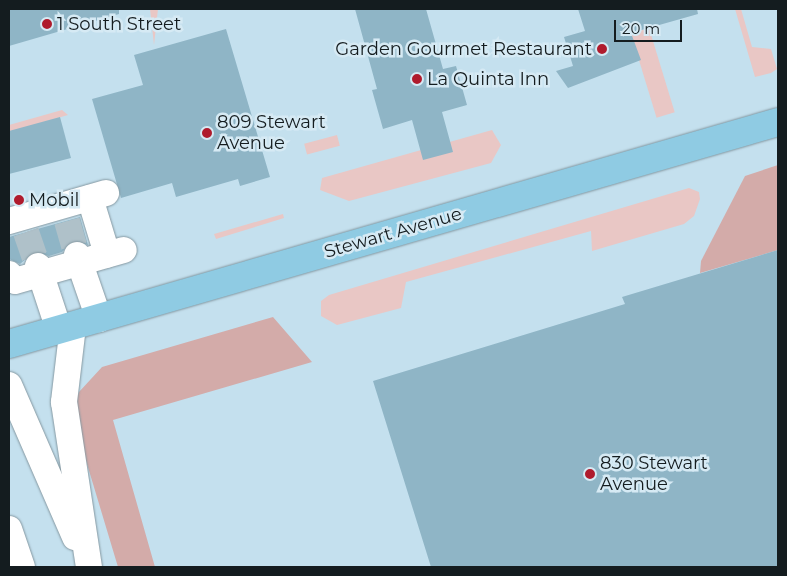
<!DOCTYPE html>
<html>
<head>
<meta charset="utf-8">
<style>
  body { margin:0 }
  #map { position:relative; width:787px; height:576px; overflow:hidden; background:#d6eaf4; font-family:Montserrat,sans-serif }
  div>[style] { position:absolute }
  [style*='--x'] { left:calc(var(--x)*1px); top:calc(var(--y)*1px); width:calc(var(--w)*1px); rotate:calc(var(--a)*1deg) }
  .built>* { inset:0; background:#c4e0ee; transform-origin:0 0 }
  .green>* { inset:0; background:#e9c7c5; transform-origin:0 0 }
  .forest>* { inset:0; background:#d3aba9 }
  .building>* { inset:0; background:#8fb5c6 }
  .minor-tunnel>* { height:26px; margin-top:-13px; transform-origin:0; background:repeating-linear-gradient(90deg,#afc1c9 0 26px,transparent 0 39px) }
  .roads { filter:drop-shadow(0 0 1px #8598a1) drop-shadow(0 0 1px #8598a1) }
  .minor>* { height:26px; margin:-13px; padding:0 13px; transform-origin:13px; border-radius:13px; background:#fff }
  .major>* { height:28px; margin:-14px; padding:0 14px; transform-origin:14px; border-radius:14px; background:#8fcbe3 }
  .dots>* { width:14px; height:14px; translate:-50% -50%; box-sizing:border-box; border:2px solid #d6eaf4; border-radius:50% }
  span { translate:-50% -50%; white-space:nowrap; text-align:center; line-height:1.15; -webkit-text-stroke:5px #d6eaf4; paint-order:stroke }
  .poi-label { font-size:18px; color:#141c1f }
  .left { translate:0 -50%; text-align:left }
  .right { translate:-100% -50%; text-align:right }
  .street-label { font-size:18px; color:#141c1f }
  .frame { position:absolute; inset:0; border:10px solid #141c1f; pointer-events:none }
  .scale { position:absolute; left:614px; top:20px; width:68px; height:22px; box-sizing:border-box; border:2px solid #141c1f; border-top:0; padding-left:6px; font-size:15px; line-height:18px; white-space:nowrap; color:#141c1f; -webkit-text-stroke:4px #d6eaf4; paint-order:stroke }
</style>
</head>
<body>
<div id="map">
  <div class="built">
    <i style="left:9px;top:9px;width:769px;height:558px"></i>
  </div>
  <div class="green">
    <i style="clip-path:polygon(150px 9px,158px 9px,154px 45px)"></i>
    <i style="clip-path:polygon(735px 9px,741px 9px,752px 47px,771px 49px,777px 69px,771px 73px,755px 77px)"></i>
    <i style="left:649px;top:28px;width:88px;height:19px;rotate:73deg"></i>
    <i style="clip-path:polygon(62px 110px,68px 115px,9px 132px,9px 125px)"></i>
    <i style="clip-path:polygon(492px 130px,501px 145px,491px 163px,349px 201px,320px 190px,322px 178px)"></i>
    <i style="left:337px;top:135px;width:11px;height:34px;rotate:75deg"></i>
    <i style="clip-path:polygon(689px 188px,699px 192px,700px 199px,694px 216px,684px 224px,592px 251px,591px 231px,406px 282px,401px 308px,337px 325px,321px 316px,321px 301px,329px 295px)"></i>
    <i style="clip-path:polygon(283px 214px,284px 218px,216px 239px,214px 234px)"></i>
  </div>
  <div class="forest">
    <i style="clip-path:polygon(778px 165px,778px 250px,700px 273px,701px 261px,745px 176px)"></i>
    <i style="clip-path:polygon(273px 317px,312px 362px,113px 420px,155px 567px,118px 567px,72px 414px,79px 392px,102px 367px)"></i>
  </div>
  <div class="building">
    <i style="clip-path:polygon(9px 9px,119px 9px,119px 14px,9px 46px)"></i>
    <i style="clip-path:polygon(355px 9px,426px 9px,443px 69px,456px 66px,467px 105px,442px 112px,453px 152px,423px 160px,412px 120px,383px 129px,372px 90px,377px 89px)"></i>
    <i style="clip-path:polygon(578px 9px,697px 9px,698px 14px,631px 33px,641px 60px,568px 88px,556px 71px,573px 66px,564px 37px,585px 31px)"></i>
    <i style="clip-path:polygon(226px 29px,270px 177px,240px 186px,238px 179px,176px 197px,172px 183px,121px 198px,92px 99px,143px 85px,134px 55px)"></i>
    <i style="clip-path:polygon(60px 117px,71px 158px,9px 174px,9px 131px)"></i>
    <i style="clip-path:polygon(80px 217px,88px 245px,73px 241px,62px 252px,49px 256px,34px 252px,20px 264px,9px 259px,9px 237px)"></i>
    <i style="clip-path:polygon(778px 250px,778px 567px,431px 567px,373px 381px,625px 304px,622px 297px)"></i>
  </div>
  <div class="minor-tunnel">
    <i style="--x:67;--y:221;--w:35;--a:74"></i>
    <i style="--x:26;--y:232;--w:36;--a:71"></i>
  </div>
  <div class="roads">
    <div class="minor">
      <i style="--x:90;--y:198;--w:59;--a:73.1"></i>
      <i style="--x:9;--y:221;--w:101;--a:-16.1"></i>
      <i style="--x:77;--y:255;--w:68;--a:71"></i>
      <i style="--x:38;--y:266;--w:67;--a:71.8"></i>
      <i style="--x:9;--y:274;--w:9;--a:49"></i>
      <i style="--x:15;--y:281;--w:113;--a:-15.9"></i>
      <i style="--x:73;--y:326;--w:77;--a:96.8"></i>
      <i style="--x:64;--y:402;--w:167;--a:81.4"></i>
      <i style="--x:9;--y:385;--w:166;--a:66.5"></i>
      <i style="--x:9;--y:529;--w:40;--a:71.1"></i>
    </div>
    <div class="major">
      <i style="--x:9;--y:344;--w:800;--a:-16.1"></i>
    </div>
  </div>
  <div class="dots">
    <i style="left:47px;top:24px;background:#af1b2d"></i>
    <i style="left:602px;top:49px;background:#af1b2d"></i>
    <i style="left:417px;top:79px;background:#af1b2d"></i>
    <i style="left:207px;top:133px;background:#af1b2d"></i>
    <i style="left:19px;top:200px;background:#af1b2d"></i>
    <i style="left:590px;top:474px;background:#af1b2d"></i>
  </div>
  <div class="poi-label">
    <span class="left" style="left:57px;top:24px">1 South Street</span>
    <span class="right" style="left:592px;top:49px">Garden Gourmet Restaurant</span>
    <span class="left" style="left:427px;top:79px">La Quinta Inn</span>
    <span class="left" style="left:217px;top:133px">809 Stewart<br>Avenue</span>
    <span class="left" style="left:29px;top:200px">Mobil</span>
    <span class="left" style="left:600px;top:474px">830 Stewart<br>Avenue</span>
  </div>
  <div class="street-label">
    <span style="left:393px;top:233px;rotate:-16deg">Stewart Avenue</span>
  </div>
  <div class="frame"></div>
  <div class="scale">20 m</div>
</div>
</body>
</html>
